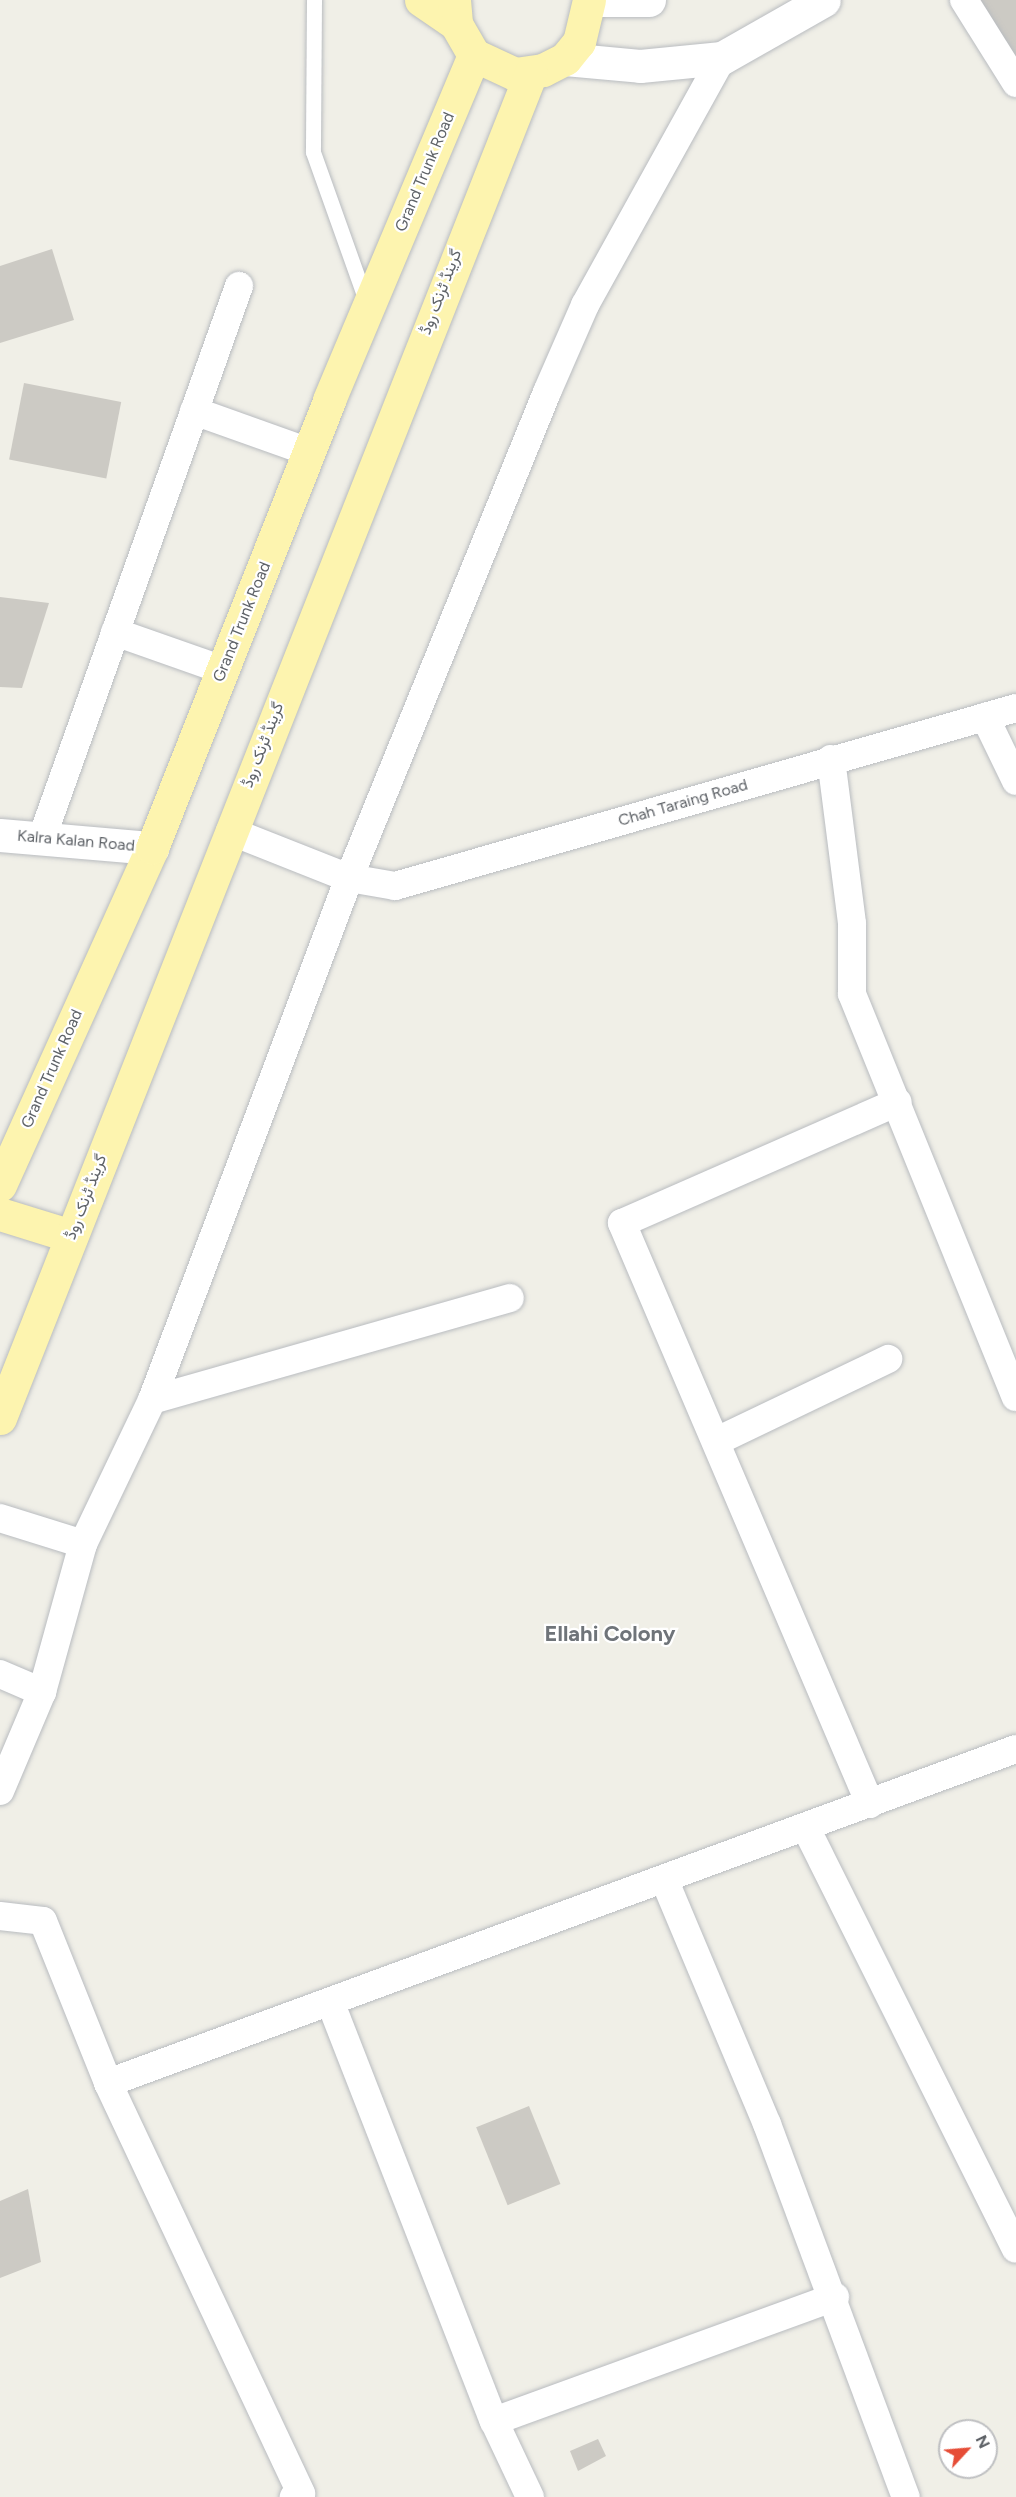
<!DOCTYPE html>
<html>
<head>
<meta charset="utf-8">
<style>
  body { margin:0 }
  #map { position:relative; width:1016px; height:2497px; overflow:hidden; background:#f0efe7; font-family:Figtree,Vazirmatn,sans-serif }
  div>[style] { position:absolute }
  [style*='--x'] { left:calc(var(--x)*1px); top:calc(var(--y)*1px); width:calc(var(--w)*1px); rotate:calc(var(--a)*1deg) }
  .building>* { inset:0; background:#cccac4; transform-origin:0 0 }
  .roads { filter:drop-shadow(0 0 2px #b9bcc0) drop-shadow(0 0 2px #b9bcc0) }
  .service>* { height:15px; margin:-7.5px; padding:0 7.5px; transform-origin:7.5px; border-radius:7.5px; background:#fff }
  .minor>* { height:28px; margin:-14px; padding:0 14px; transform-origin:14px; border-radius:14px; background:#fff }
  .tertiary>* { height:33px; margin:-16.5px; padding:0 16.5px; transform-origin:16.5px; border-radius:16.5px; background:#fff }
  .primary>* { height:33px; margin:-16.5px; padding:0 16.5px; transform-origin:16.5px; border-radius:16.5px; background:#fdf4af }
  span { translate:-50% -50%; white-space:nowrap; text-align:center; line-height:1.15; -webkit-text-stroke:4.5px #fff; paint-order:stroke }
  .street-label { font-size:16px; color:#5e6267 }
  .district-label { font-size:22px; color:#6f7479; font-weight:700 }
  .north { position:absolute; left:938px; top:2419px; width:60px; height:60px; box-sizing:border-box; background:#fff; border:2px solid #bfc0c2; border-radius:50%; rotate:64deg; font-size:16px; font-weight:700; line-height:24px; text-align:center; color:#5e6267 }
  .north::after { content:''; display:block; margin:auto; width:21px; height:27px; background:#e64d37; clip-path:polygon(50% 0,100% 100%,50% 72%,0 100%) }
</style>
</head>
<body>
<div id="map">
  <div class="building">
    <i style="clip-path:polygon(978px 0,1016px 0,1016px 67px)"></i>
    <i style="clip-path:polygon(52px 249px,74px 320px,0 343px,0 266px)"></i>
    <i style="left:24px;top:383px;width:99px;height:78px;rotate:11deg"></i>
    <i style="clip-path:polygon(0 597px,49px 603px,22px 688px,0 687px)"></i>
    <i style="left:529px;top:2106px;width:84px;height:57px;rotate:68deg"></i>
    <i style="clip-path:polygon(28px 2189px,41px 2262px,0 2278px,0 2201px)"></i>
    <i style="clip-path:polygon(598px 2439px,606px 2456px,578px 2471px,570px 2451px)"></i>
  </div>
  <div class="roads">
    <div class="service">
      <i style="--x:314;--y:0;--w:152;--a:90.4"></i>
      <i style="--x:313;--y:152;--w:158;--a:70.4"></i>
    </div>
    <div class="minor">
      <i style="--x:964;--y:0;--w:98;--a:57.9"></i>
      <i style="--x:194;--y:411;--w:122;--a:19.6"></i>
      <i style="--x:115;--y:632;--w:114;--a:19.4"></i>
      <i style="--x:985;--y:717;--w:71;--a:64.2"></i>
      <i style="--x:831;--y:759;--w:166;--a:82.7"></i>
      <i style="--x:852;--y:924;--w:70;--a:90"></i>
      <i style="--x:852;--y:994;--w:435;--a:67.9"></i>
      <i style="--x:230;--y:831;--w:128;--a:21.6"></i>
      <i style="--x:349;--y:878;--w:47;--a:9.9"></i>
      <i style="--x:395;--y:886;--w:646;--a:-15.99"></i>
      <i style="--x:43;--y:835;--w:583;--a:-70.35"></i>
      <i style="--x:152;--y:1400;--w:372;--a:-15.9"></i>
      <i style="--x:717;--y:1441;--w:190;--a:-25.6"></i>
      <i style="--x:0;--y:1518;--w:87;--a:17.4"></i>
      <i style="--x:0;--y:1674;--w:46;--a:23.2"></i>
      <i style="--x:0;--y:1791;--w:108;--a:-67"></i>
      <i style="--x:42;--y:1692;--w:154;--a:-74.5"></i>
      <i style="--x:83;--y:1544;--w:160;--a:-64.4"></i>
      <i style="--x:152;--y:1400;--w:558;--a:-69.32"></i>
      <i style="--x:349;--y:878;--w:525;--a:-67.83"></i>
      <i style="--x:547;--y:392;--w:95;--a:-66.4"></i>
      <i style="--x:585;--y:305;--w:282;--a:-61"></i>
      <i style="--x:870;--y:1804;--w:632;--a:-113.12"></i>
      <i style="--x:622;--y:1223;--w:301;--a:-23.7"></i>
      <i style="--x:806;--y:1828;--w:470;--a:63.5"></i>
      <i style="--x:664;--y:1879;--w:266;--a:67.2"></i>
      <i style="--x:767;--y:2124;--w:398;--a:69.6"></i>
      <i style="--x:0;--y:1916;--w:43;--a:6.6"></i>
      <i style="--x:43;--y:1921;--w:175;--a:68.1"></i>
      <i style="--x:108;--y:2083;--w:967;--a:-20.2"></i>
      <i style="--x:331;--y:2004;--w:448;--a:68.7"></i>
      <i style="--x:494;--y:2421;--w:363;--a:-20"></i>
      <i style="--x:108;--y:2083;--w:454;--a:64.8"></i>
      <i style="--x:301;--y:2494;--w:8;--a:157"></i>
      <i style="--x:494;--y:2421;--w:84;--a:64.7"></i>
    </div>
    <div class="tertiary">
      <i style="--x:589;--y:0;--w:60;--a:0"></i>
      <i style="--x:565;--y:59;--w:75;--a:5.3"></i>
      <i style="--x:640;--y:66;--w:82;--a:-5.6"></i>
      <i style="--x:722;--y:58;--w:117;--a:-29.6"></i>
      <i style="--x:0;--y:835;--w:153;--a:4.9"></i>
    </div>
    <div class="primary">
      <i style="--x:421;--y:0;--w:42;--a:34.4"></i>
      <i style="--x:454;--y:0;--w:24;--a:85"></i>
      <i style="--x:456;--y:24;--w:36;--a:60"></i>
      <i style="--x:474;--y:55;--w:45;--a:24.9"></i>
      <i style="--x:515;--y:74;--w:28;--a:-8"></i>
      <i style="--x:543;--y:70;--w:25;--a:-27"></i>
      <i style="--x:565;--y:59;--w:22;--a:-51"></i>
      <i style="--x:579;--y:42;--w:43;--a:-76.6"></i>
      <i style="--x:0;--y:1185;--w:370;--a:-65.7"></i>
      <i style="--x:152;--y:848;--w:482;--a:-68.4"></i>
      <i style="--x:329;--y:400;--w:374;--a:-67.2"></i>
      <i style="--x:0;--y:1214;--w:74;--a:17.2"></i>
      <i style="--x:0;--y:1418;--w:1446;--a:-68.46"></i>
    </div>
  </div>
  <div class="street-label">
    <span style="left:425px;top:172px;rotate:-67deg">Grand Trunk Road</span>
    <span style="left:441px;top:292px;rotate:-69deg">گرینڈ ٹرنک روڈ</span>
    <span style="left:242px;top:622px;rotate:-68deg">Grand Trunk Road</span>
    <span style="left:263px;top:745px;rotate:-69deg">گرینڈ ٹرنک روڈ</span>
    <span style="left:683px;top:803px;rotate:-16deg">Chah Taraing Road</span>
    <span style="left:76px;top:841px;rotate:5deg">Kalra Kalan Road</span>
    <span style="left:52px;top:1069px;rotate:-66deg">Grand Trunk Road</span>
    <span style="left:86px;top:1197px;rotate:-69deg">گرینڈ ٹرنک روڈ</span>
  </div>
  <div class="district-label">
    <span style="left:610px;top:1634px">Ellahi Colony</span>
  </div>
  <div class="north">N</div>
</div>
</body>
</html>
